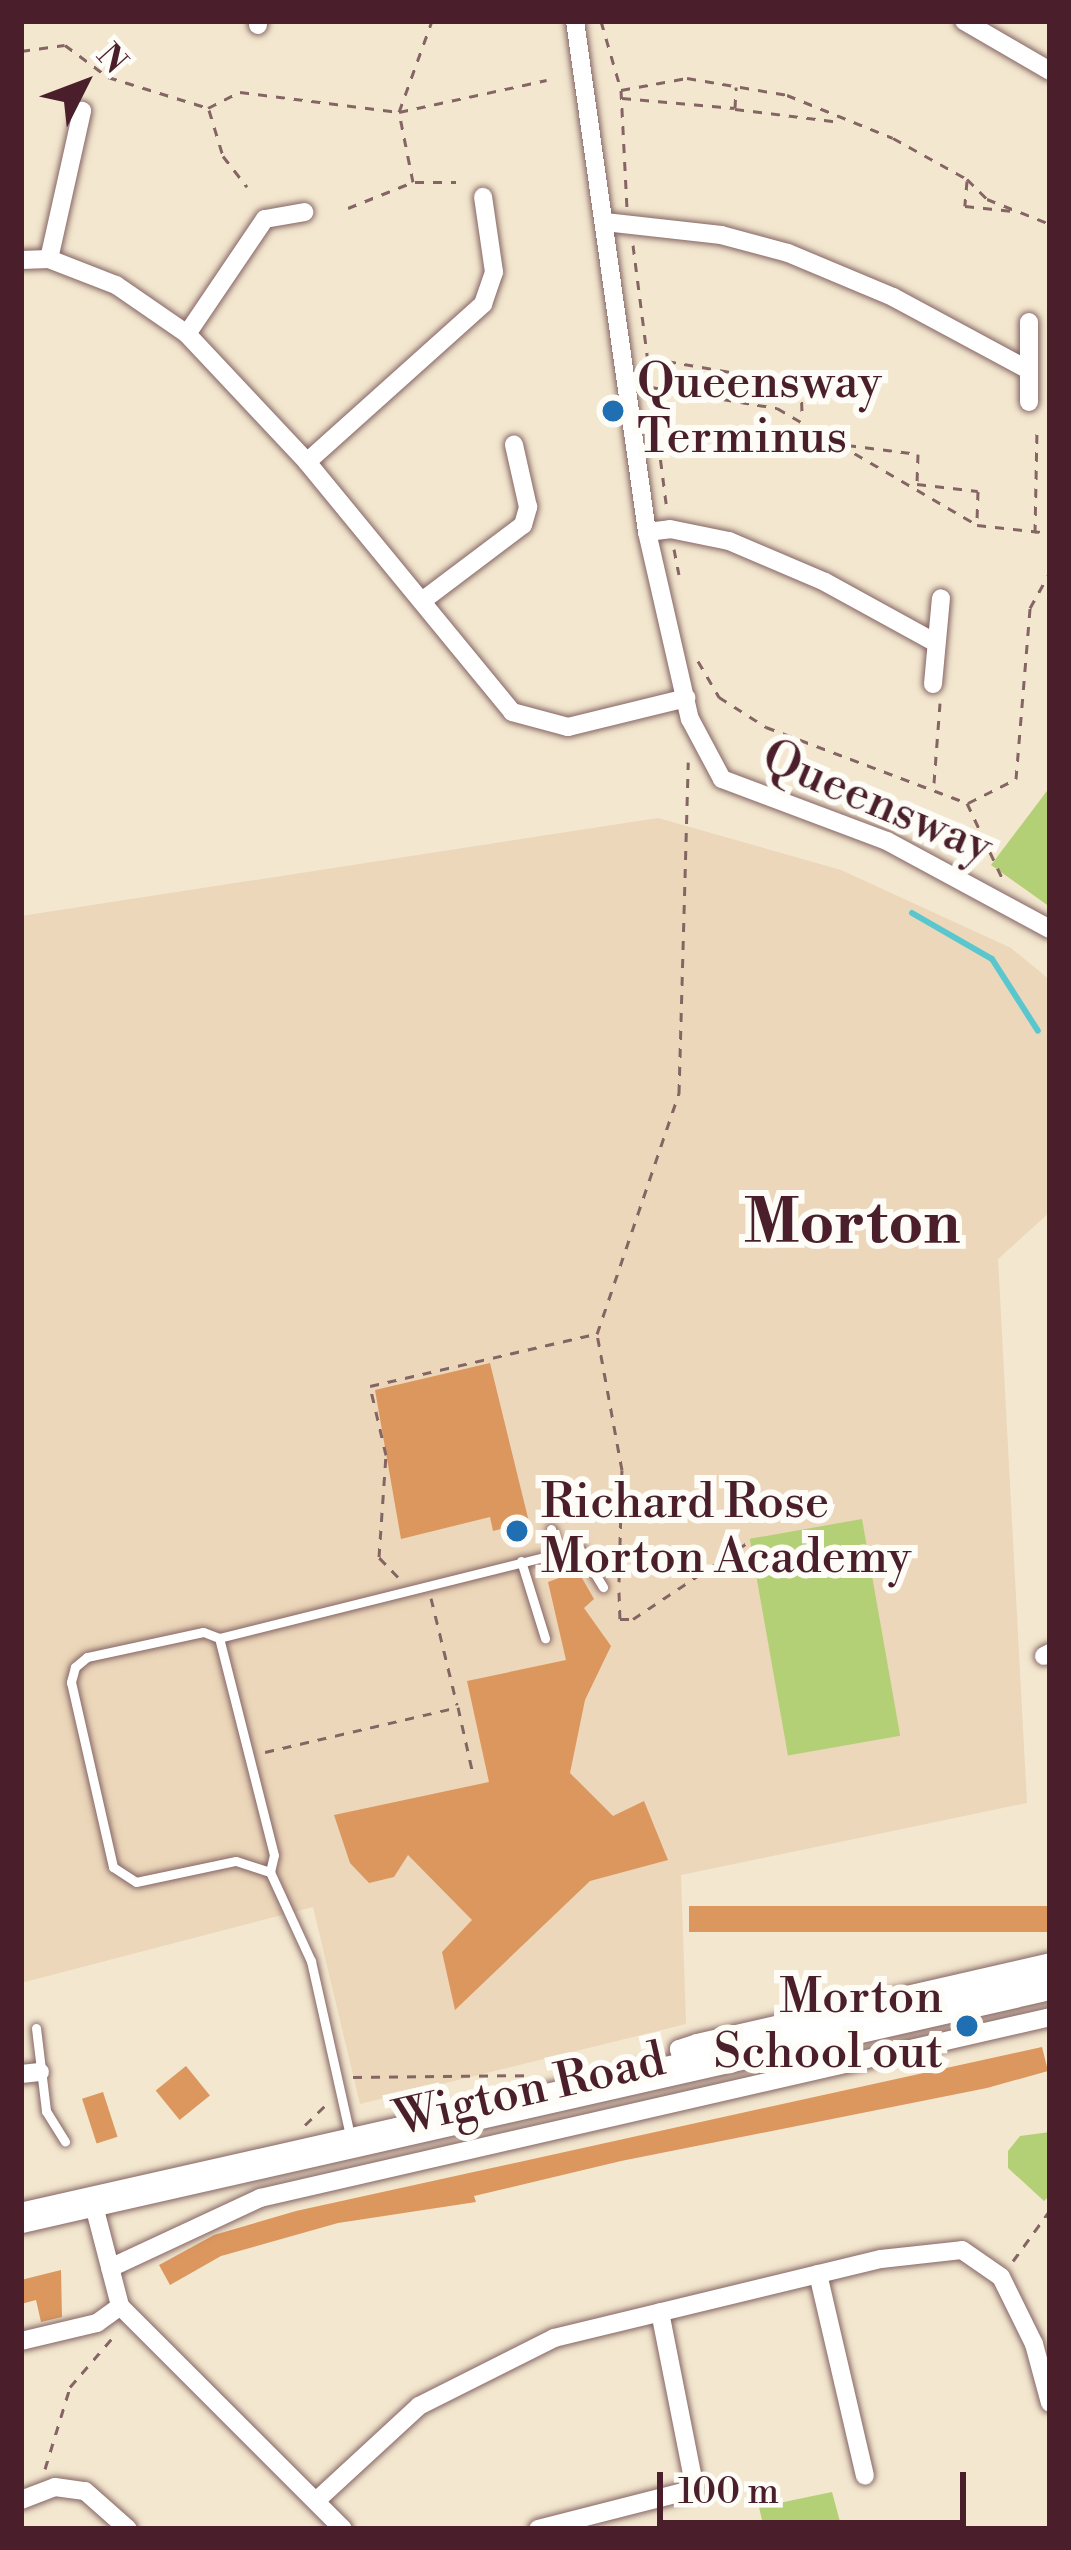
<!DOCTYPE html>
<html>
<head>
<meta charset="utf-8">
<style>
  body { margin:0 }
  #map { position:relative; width:1071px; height:2550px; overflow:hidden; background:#f3e7cf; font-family:"Libre Bodoni",serif }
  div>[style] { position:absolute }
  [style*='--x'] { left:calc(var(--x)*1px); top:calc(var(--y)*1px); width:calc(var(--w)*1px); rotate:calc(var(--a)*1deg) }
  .built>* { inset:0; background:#ecd7ba }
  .green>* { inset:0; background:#b4d076; transform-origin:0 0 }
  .stream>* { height:6px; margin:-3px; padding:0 3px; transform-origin:3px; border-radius:3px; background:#5ac7ce }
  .building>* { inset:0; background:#db975e; transform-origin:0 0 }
  .path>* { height:3px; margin-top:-1.5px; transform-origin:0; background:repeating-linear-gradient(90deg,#856564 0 9px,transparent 0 18px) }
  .roads { filter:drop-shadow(0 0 3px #856564) drop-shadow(0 0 3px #856564) }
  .lane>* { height:9px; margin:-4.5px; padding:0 4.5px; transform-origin:4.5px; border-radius:4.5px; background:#fff }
  .street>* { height:18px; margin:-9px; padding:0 9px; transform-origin:9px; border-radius:9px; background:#fff }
  .primary>* { height:30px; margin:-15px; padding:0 15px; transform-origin:15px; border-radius:15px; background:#fff }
  .dots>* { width:33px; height:33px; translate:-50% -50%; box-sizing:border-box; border:6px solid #fdfcf7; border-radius:50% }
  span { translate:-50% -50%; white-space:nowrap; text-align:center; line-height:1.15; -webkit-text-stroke:12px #fdfcf7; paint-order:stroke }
  .poi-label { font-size:48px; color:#4a1f2b }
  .left { translate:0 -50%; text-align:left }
  .right { translate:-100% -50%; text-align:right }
  .street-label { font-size:48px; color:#4a1f2b }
  .district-label { font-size:60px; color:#4a1f2b; font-weight:700 }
  .frame { position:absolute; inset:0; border:24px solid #4a1f2b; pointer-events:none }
  .north { position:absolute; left:24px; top:24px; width:120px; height:120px; -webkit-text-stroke:9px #fdfcf7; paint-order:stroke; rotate:48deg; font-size:33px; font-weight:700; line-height:48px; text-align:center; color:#4a1f2b }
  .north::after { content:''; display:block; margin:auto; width:42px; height:54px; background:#4a1f2b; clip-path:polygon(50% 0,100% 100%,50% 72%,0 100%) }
  .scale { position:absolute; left:657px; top:2472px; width:309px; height:54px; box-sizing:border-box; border:6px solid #4a1f2b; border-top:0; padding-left:15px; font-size:36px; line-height:42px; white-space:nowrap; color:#4a1f2b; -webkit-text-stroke:9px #fdfcf7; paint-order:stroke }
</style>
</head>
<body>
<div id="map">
  <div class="built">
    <i style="clip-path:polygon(658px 818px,841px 870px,1011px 948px,1050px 980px,1050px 1212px,998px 1259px,1027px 1803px,681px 1875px,686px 2024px,360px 2104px,313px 1907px,21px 1983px,21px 916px)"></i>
  </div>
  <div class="green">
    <i style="clip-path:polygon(1050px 787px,1050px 907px,991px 865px)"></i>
    <i style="left:862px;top:1519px;width:220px;height:114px;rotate:80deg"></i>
    <i style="clip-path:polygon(1050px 2132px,1050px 2195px,1044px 2201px,1008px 2168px,1008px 2151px,1020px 2136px)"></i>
    <i style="clip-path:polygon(832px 2492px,842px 2529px,764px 2529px,759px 2507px)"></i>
  </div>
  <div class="stream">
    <i style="--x:912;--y:913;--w:92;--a:29.9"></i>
    <i style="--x:992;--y:959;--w:85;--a:57.4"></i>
  </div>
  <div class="building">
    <i style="clip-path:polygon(490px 1363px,529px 1522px,493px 1531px,490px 1517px,401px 1539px,375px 1390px)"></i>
    <i style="clip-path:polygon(578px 1571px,594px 1599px,584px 1608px,611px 1646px,585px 1700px,570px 1773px,613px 1816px,644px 1801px,668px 1860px,590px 1881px,455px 2010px,442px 1952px,472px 1920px,408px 1855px,394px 1877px,369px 1883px,350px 1863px,334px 1815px,489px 1782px,467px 1681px,566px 1660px,548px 1582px)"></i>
    <i style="left:1050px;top:1906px;width:26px;height:361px;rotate:90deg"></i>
    <i style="clip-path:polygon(1042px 2047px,1048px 2071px,987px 2088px,621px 2161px,474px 2196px,476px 2202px,338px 2223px,221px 2256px,170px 2285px,159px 2265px,214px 2235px,296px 2211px)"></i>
    <i style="left:186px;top:2066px;width:38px;height:39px;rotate:51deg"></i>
    <i style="left:103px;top:2092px;width:47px;height:22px;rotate:72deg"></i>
    <i style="clip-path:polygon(61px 2270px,62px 2317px,41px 2322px,36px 2300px,21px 2304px,21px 2280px)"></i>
  </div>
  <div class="path">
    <i style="--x:601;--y:21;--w:72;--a:73.8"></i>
    <i style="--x:621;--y:90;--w:117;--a:87.1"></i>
    <i style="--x:21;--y:51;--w:44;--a:-7.8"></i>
    <i style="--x:65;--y:45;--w:54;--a:36.7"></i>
    <i style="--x:108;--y:77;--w:105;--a:17.2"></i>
    <i style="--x:208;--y:108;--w:36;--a:-27"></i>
    <i style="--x:240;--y:92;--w:160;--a:7.2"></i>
    <i style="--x:399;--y:112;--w:151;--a:-12.2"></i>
    <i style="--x:621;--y:90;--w:67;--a:-10.3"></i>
    <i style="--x:687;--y:78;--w:101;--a:9.6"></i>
    <i style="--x:787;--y:95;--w:114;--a:22.1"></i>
    <i style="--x:893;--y:138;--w:85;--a:29"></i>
    <i style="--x:967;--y:179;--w:28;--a:45"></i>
    <i style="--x:987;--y:199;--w:68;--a:21.6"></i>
    <i style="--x:622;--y:98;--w:113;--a:5.1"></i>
    <i style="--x:735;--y:108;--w:21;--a:-87"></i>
    <i style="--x:735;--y:109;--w:106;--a:7.1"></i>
    <i style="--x:209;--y:110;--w:48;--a:73.1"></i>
    <i style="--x:223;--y:156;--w:39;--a:52"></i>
    <i style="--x:967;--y:181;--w:25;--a:95"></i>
    <i style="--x:965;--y:206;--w:48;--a:5.9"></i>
    <i style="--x:415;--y:182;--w:41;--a:0"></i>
    <i style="--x:348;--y:208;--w:70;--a:-21.8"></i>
    <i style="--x:413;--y:182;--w:71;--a:-101.3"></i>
    <i style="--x:399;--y:112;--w:97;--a:-70.1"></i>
    <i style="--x:633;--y:245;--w:266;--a:82.7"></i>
    <i style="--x:649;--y:358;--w:154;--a:9.7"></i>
    <i style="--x:801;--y:384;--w:31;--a:88"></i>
    <i style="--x:739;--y:381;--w:18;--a:87"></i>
    <i style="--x:651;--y:387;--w:128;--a:9.5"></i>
    <i style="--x:777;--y:408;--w:232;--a:30.3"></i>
    <i style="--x:977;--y:525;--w:73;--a:6.3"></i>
    <i style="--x:847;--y:445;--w:72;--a:7.2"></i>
    <i style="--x:918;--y:454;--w:30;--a:92"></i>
    <i style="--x:917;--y:484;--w:61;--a:6.5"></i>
    <i style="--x:978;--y:491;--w:30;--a:92"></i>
    <i style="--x:1035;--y:533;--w:106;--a:-88.9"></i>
    <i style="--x:674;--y:549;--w:26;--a:79"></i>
    <i style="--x:698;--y:661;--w:42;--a:59.7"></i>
    <i style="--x:719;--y:697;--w:56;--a:32.6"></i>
    <i style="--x:766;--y:727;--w:215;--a:20.7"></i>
    <i style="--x:967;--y:803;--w:85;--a:64.9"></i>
    <i style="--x:934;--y:783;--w:80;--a:-85.7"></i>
    <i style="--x:968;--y:803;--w:54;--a:-26.6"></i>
    <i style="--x:1016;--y:779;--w:172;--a:-85.3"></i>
    <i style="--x:1030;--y:608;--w:41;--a:-60.9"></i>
    <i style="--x:398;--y:1577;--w:28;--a:-134"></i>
    <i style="--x:379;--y:1557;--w:102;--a:-86.1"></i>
    <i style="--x:386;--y:1455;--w:71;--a:-103.1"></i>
    <i style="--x:370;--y:1386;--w:232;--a:-13"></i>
    <i style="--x:619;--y:1582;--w:112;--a:-88.5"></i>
    <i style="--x:622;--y:1470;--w:138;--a:-100.4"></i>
    <i style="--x:597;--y:1334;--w:255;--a:-71.2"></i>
    <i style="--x:679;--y:1093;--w:331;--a:-88.4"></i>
    <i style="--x:619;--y:1592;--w:27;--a:88"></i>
    <i style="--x:620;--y:1619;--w:13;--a:0"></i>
    <i style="--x:633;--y:1619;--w:137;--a:-33.7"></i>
    <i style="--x:431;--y:1598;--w:110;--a:76.3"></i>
    <i style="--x:265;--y:1752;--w:198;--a:-13.1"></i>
    <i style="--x:458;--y:1707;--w:69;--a:77.4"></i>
    <i style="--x:353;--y:2077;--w:177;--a:-0.6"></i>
    <i style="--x:305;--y:2125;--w:32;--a:-44"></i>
    <i style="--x:1013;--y:2261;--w:63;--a:-54"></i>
    <i style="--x:45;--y:2469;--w:86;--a:-73"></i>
    <i style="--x:70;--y:2387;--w:67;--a:-49.2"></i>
  </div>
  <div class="roads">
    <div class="lane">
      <i style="--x:551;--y:1529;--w:23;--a:70"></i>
      <i style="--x:521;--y:1561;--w:81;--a:72.7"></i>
      <i style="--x:219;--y:1638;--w:371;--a:-14"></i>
      <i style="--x:579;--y:1548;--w:46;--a:58.4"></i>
      <i style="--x:270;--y:1872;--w:17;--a:-77"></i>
      <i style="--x:274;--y:1855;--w:224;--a:-104.2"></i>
      <i style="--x:219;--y:1638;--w:17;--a:-159"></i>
      <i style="--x:203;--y:1632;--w:119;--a:167.8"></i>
      <i style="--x:87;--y:1657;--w:16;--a:140"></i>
      <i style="--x:75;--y:1667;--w:16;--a:105"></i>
      <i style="--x:71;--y:1682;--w:190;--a:77.2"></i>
      <i style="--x:113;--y:1867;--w:27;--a:33"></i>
      <i style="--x:136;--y:1882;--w:102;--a:-11.9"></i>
      <i style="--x:236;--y:1861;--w:36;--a:18"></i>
      <i style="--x:270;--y:1872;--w:98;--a:65.3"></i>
      <i style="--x:311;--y:1961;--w:179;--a:77.4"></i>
      <i style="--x:36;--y:2028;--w:84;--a:83.1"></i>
      <i style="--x:46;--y:2111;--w:36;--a:58"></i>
    </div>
    <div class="street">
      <i style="--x:258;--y:21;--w:4;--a:90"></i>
      <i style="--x:575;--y:21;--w:516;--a:81.98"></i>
      <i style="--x:647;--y:532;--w:192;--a:77.1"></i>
      <i style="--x:690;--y:719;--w:68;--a:61.9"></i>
      <i style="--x:722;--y:779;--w:176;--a:20.6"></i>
      <i style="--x:887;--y:841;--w:185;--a:28.4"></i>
      <i style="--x:964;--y:21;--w:99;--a:30.2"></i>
      <i style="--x:605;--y:222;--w:117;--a:6.4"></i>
      <i style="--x:721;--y:235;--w:69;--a:15"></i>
      <i style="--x:788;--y:253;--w:114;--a:22.7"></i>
      <i style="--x:893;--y:297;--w:150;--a:28.3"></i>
      <i style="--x:49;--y:259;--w:152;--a:-77.4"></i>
      <i style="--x:21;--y:260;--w:28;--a:-2"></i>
      <i style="--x:49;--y:259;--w:72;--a:21.2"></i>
      <i style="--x:116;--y:285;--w:86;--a:34.6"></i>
      <i style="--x:187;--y:334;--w:175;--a:46.8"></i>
      <i style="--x:307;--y:462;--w:323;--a:50.6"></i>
      <i style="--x:512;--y:712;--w:58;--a:15"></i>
      <i style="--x:568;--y:727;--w:122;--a:-13.8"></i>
      <i style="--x:187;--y:334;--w:139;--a:-55.9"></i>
      <i style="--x:265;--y:219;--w:40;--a:-10"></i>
      <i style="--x:1029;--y:402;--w:80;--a:-90"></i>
      <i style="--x:307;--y:462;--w:237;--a:-41.9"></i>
      <i style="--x:483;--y:304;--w:34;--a:-71"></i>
      <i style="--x:494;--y:272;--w:76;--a:-98.3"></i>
      <i style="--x:647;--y:532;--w:23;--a:-7"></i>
      <i style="--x:670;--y:529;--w:60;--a:11.5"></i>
      <i style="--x:729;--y:541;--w:104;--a:23.1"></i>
      <i style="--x:825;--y:582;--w:127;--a:28.8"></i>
      <i style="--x:422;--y:601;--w:126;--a:-37"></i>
      <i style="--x:523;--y:525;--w:19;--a:-74"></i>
      <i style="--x:528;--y:507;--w:64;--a:-102.7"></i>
      <i style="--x:933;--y:684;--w:86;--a:-84.7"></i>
      <i style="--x:1044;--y:1656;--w:7;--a:-27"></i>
      <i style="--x:685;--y:2068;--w:20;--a:-108"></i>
      <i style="--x:679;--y:2049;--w:19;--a:-18"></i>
      <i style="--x:697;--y:2043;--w:362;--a:-12.9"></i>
      <i style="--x:21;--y:2074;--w:19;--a:-6"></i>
      <i style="--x:93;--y:2202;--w:107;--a:75.4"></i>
      <i style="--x:120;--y:2306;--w:315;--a:45"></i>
      <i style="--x:110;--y:2268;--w:166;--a:-25"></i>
      <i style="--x:260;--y:2198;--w:810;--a:-12.9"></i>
      <i style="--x:818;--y:2274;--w:207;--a:76.9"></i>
      <i style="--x:21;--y:2341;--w:78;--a:-13.3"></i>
      <i style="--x:97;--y:2323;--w:29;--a:-36"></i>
      <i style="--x:21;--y:2500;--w:36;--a:-21"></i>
      <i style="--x:55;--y:2487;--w:30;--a:8"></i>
      <i style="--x:85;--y:2491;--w:57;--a:41.5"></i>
      <i style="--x:316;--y:2501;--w:140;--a:-42.7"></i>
      <i style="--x:419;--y:2406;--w:151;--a:-26.7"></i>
      <i style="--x:554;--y:2338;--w:336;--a:-13.6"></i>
      <i style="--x:881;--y:2259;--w:81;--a:-6.3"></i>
      <i style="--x:962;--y:2250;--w:47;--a:34.7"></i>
      <i style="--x:1001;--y:2277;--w:75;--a:63.8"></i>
      <i style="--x:1034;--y:2344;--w:61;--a:74.8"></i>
      <i style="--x:538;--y:2529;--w:162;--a:-14.3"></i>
      <i style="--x:695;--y:2489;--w:180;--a:-101.2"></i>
    </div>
    <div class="primary">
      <i style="--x:21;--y:2218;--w:1055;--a:-12.76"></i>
    </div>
  </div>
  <div class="dots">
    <i style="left:613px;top:411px;background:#1f6fb2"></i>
    <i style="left:517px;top:1531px;background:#1f6fb2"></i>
    <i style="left:967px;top:2026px;background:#1f6fb2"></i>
  </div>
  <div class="poi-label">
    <span class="left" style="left:637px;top:411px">Queensway<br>Terminus</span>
    <span class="left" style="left:541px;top:1531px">Richard Rose<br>Morton Academy</span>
    <span class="right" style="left:943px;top:2026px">Morton<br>School out</span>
  </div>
  <div class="street-label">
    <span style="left:877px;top:803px;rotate:23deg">Queensway</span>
    <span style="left:530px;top:2091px;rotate:-13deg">Wigton Road</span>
  </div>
  <div class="district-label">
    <span style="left:852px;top:1224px">Morton</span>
  </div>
  <div class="frame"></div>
  <div class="north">N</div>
  <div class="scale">100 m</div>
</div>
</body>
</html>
